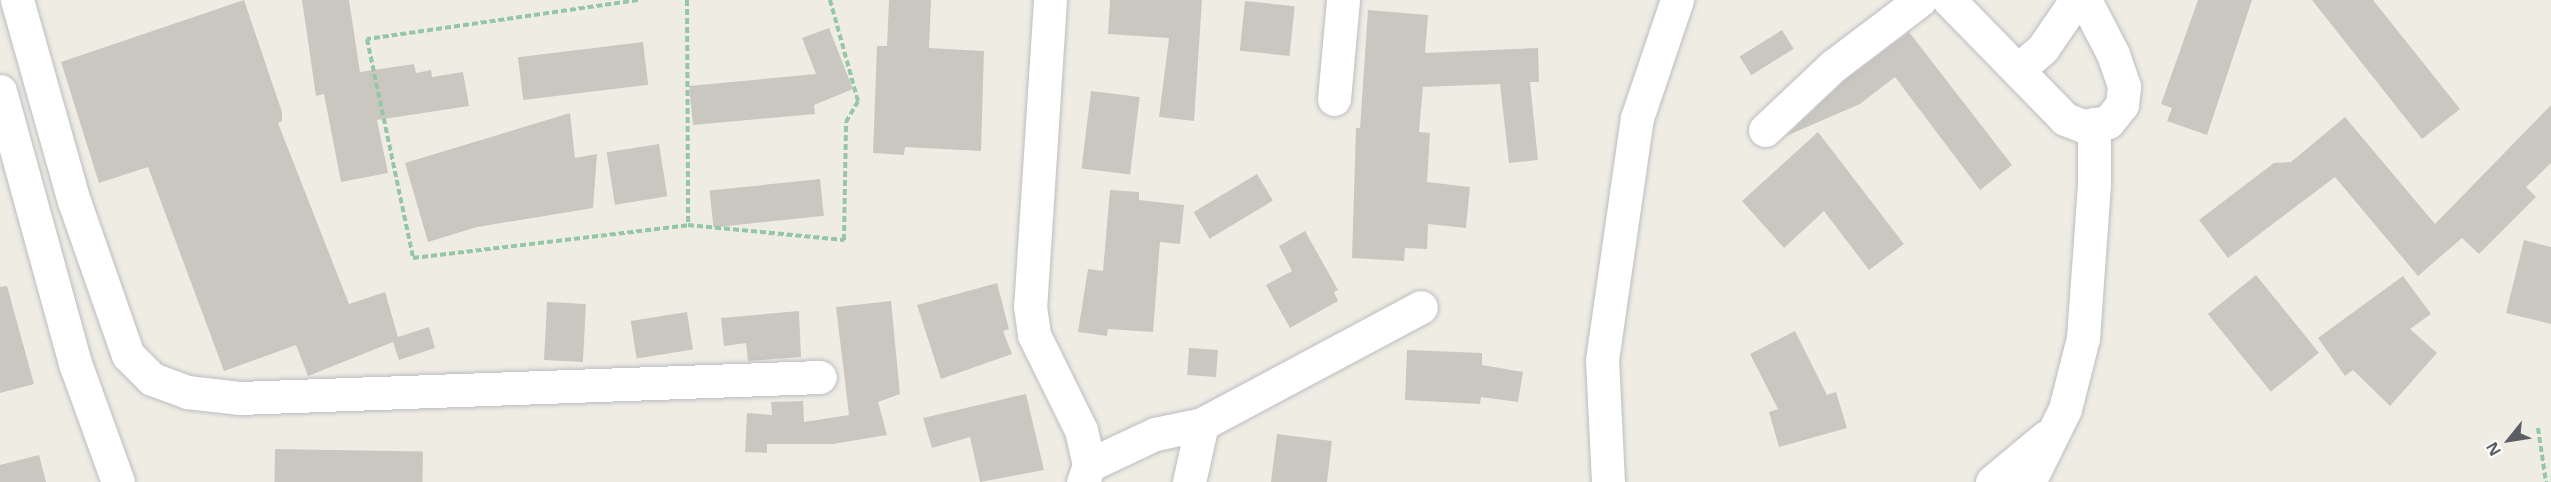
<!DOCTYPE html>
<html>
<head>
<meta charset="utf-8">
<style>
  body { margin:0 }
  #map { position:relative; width:2551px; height:482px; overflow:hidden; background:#efede3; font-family:"Noto Sans",sans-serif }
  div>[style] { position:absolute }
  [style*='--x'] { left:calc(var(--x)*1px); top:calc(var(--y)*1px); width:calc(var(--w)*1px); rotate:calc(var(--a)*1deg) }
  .building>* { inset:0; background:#cac7c0; transform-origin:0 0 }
  .path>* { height:4px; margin-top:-2px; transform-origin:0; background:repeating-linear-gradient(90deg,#95c7a6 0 6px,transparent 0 9px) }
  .roads { filter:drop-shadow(0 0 2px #bbbdc3) drop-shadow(0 0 2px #bbbdc3) }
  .minor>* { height:33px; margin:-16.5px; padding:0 16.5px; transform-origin:16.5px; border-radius:16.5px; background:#fff }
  span { translate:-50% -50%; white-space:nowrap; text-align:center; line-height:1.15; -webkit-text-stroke:5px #fff; paint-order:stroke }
  .north { position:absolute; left:2479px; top:410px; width:60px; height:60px; -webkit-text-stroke:4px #fff; paint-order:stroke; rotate:240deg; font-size:16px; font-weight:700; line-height:24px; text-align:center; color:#5b5f65 }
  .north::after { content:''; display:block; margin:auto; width:21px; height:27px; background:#5b5f65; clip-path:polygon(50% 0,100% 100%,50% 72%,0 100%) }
</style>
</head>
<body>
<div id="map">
  <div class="building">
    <i style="clip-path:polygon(244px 0,282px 112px,282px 121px,278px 123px,349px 304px,385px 292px,398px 337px,429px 327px,435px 348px,399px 360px,393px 342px,308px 376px,296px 345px,224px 371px,148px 167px,99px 183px,61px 62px)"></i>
    <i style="clip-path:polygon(302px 0,349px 0,360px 72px,414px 64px,416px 73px,431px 70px,432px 77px,463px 72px,469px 106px,377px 120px,388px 173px,341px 182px,324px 94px,316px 96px)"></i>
    <i style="clip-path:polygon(889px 0,931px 0,929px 48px,984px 51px,981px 151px,905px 147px,904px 155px,873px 153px,877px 46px,887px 46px)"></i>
    <i style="clip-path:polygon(1110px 0,1202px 0,1194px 121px,1159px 117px,1169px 38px,1108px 34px)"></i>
    <i style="clip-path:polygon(2198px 0,2252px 0,2207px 135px,2167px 121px,2172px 108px,2161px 104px)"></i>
    <i style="clip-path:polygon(2312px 0,2373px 0,2460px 109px,2422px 139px)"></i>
    <i style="left:1245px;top:1px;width:50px;height:50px;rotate:6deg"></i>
    <i style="clip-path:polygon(1368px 10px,1428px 15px,1425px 53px,1538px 48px,1539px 82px,1530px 82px,1538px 160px,1509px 163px,1500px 84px,1423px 87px,1419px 132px,1430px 133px,1427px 182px,1470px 187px,1466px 228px,1428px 224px,1427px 249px,1405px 248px,1404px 261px,1352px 258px,1356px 128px,1360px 128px)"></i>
    <i style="clip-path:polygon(829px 28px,853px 89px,814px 105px,815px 114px,693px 125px,689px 86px,816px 74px,802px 38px)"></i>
    <i style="left:1782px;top:30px;width:22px;height:50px;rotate:58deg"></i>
    <i style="clip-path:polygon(1909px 32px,2012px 165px,1980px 190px,1895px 77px,1860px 104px,1786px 136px,1845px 80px)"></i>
    <i style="left:643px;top:42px;width:43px;height:126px;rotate:83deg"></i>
    <i style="left:1091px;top:91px;width:49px;height:78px;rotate:7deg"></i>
    <i style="clip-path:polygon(2551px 105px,2551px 163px,2526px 187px,2536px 197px,2479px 254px,2462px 238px,2418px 276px,2335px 177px,2228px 258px,2199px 220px,2274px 163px,2291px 162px,2345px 117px,2435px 224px)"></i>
    <i style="clip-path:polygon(570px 113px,575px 158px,597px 154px,593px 208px,477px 227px,428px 242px,405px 163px)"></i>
    <i style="clip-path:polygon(1818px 132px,1904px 244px,1869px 270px,1824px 211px,1784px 248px,1742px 201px)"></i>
    <i style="left:659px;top:144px;width:53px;height:53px;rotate:81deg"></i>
    <i style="left:1257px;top:174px;width:31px;height:74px;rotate:59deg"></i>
    <i style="left:820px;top:179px;width:37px;height:111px;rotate:84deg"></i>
    <i style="clip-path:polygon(1110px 190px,1139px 192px,1139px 200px,1184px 205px,1180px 244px,1160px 242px,1153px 332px,1108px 329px,1107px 336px,1078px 332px,1088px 269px,1103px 271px)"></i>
    <i style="clip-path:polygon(1305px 231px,1338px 290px,1334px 292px,1338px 301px,1290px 328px,1266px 285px,1292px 271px,1279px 246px)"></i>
    <i style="clip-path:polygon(2524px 240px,2551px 247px,2551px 324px,2506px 313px)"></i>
    <i style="left:2256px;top:275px;width:100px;height:62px;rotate:51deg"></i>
    <i style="clip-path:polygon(2403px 276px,2431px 314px,2410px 329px,2437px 353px,2390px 406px,2353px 370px,2345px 376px,2318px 338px)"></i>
    <i style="clip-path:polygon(997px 283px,1009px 329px,1003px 331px,1012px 354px,941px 379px,917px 305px)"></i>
    <i style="clip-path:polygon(7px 286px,34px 384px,0 393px,0 287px)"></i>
    <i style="clip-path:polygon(891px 301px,900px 394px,878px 402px,887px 435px,833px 444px,767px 444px,767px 453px,745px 452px,747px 413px,772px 415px,771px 402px,803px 401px,804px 422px,849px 415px,836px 307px)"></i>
    <i style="left:547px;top:302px;width:39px;height:58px;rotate:3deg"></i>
    <i style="clip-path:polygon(799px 311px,801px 357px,748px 361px,746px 343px,724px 346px,721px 318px)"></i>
    <i style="left:687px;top:312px;width:38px;height:57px;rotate:81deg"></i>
    <i style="clip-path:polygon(1795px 331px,1827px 395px,1836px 392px,1847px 428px,1779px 447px,1769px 412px,1778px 409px,1750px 354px)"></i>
    <i style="left:1189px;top:348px;width:29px;height:27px;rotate:4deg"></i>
    <i style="clip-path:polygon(1407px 350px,1482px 353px,1482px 365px,1523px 372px,1518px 402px,1481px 397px,1480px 404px,1405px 400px)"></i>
    <i style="clip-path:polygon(1026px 394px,1044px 470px,980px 482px,970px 437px,932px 448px,923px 418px)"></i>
    <i style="clip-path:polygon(1277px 434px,1332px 441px,1327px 482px,1271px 482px)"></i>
    <i style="left:275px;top:449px;width:148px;height:33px;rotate:1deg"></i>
    <i style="clip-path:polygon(39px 455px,46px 482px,0 482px,0 465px)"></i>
  </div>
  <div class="path">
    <i style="--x:638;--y:0;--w:274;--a:171.8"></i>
    <i style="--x:367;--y:39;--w:224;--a:78.1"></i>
    <i style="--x:413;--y:258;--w:277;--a:-6.8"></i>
    <i style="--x:688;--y:225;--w:157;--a:5.5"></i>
    <i style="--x:844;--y:240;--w:118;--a:-89"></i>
    <i style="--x:846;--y:122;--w:24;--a:-60"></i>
    <i style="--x:858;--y:101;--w:105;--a:-105.5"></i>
    <i style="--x:687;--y:0;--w:225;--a:89.7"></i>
    <i style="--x:2538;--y:428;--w:55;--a:81.6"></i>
  </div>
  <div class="roads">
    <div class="minor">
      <i style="--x:17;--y:0;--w:209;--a:74.2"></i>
      <i style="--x:74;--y:201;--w:163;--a:70.7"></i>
      <i style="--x:128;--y:355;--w:34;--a:45"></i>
      <i style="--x:152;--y:379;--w:37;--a:20"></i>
      <i style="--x:187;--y:392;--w:52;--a:6.6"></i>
      <i style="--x:239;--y:398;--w:581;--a:-2.07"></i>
      <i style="--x:1050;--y:0;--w:307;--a:93.7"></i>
      <i style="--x:1030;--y:306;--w:29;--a:82"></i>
      <i style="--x:1034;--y:335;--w:106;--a:63.7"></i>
      <i style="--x:1081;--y:430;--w:36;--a:77"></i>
      <i style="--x:1089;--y:465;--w:18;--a:109"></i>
      <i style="--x:1949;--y:0;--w:166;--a:45.7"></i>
      <i style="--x:2065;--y:119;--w:19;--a:21"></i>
      <i style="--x:2083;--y:126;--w:25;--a:-9"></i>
      <i style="--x:2108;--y:122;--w:22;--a:-51"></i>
      <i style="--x:2122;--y:105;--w:19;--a:-84"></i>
      <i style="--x:2124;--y:86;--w:34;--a:-109"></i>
      <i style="--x:2113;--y:54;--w:61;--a:-117.4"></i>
      <i style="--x:2018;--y:70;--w:33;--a:-41"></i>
      <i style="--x:2043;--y:48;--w:58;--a:-55.5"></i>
      <i style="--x:0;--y:91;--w:285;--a:74.6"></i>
      <i style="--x:76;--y:366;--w:123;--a:70.1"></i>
      <i style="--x:1334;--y:99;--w:99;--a:-84.8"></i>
      <i style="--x:1765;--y:130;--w:93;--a:-43.3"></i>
      <i style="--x:1833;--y:66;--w:109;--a:-37.2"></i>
      <i style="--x:1089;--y:465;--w:73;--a:-25.2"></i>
      <i style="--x:1155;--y:434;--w:48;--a:-12"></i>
      <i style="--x:1202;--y:424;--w:248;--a:-28.1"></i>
      <i style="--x:1189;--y:482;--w:59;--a:-77.4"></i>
      <i style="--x:1608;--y:482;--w:122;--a:-92.8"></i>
      <i style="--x:1602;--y:360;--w:245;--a:-81.8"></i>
      <i style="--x:1637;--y:118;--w:125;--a:-71.3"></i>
      <i style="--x:1992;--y:482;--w:70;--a:-39.8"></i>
      <i style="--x:2029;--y:482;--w:81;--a:-63.7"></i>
      <i style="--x:2065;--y:409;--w:73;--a:-75.8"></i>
      <i style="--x:2083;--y:338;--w:153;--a:-85.9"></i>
      <i style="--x:2094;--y:185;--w:61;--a:-90"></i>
    </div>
  </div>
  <div class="north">N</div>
</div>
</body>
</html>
